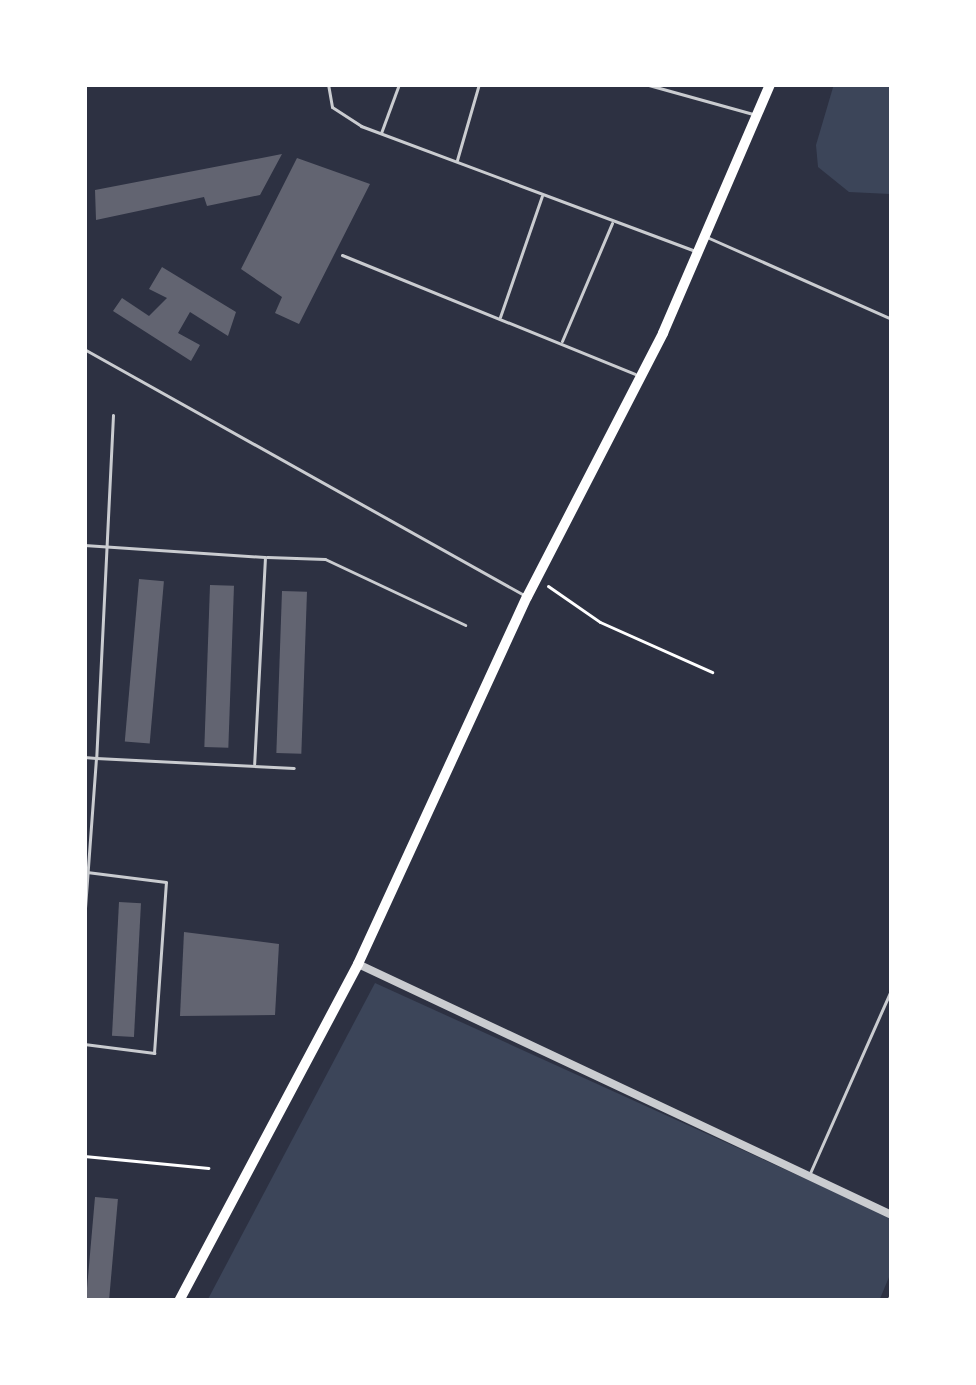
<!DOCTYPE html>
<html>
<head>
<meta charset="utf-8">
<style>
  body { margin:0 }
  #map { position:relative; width:976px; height:1385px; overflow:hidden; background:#2d3142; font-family:"Nunito Sans",sans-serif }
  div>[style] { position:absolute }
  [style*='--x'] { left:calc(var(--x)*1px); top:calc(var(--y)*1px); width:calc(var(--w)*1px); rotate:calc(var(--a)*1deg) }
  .green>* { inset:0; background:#3c4559 }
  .building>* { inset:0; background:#626471; transform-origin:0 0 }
  .path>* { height:3px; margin:-1.5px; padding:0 1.5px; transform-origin:1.5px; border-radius:1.5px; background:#fff }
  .service>* { height:3px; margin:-1.5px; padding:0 1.5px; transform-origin:1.5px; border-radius:1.5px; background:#caccd0 }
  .minor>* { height:8px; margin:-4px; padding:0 4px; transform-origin:4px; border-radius:4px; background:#caccd0 }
  .secondary>* { height:10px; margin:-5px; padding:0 5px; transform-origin:5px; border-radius:5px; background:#fff }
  span { translate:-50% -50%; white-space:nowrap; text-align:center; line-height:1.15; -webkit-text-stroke:9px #fff; paint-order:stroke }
  .frame { position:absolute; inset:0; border:87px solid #fff; pointer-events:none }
</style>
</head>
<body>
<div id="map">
  <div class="green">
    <i style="clip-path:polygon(834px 84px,892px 84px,890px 194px,849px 192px,818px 167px,816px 145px)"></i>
    <i style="clip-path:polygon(375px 983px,892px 1218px,892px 1270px,879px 1301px,207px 1301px)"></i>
  </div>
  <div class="building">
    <i style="clip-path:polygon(282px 154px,260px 195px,207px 206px,204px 197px,96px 220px,95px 190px)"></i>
    <i style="clip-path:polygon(297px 158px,370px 184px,299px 324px,275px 313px,282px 297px,241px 269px)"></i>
    <i style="clip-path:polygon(162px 267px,236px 312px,228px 336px,190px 312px,178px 333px,200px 345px,191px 361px,113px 311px,122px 298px,149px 316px,167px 298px,149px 289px)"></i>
    <i style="left:139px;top:579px;width:25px;height:163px;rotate:5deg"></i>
    <i style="left:210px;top:585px;width:24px;height:162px;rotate:2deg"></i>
    <i style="left:282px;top:591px;width:25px;height:162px;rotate:2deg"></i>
    <i style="left:119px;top:902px;width:22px;height:134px;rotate:3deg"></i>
    <i style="clip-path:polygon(184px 932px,279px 944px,275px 1015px,180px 1016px)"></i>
    <i style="left:95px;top:1197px;width:23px;height:104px;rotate:5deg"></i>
  </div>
  <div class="path">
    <i style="--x:548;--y:586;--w:63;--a:34.7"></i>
    <i style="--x:600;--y:622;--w:123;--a:24.1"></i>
    <i style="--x:84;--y:1156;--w:125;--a:5.5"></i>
  </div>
  <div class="service">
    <i style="--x:328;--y:84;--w:23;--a:80"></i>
    <i style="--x:332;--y:107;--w:35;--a:33"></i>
    <i style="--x:361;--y:126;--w:354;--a:20.5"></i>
    <i style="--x:645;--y:84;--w:112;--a:15.5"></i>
    <i style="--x:381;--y:133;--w:52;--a:-69.8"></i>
    <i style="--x:457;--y:160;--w:79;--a:-73.9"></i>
    <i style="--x:709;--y:238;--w:200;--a:23.9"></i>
    <i style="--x:342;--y:255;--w:316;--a:22.1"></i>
    <i style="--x:500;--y:317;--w:128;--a:-70.9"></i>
    <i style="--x:562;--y:341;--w:128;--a:-67"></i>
    <i style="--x:84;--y:349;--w:502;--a:29.22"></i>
    <i style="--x:113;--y:415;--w:343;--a:92.8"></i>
    <i style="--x:96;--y:758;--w:198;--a:2.9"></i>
    <i style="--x:84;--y:545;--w:181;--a:3.8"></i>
    <i style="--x:265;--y:557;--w:207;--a:93"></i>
    <i style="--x:267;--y:557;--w:58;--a:2"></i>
    <i style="--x:325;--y:559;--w:155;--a:25.2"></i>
    <i style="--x:84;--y:757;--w:12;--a:5"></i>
    <i style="--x:96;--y:758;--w:164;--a:94.2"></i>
    <i style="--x:84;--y:1044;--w:71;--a:7.3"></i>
    <i style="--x:154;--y:1053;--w:171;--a:-86"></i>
    <i style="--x:166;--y:882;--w:80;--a:-172.8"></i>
    <i style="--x:810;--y:1173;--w:202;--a:-66.1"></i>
  </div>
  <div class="minor">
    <i style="--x:358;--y:964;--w:590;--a:25.18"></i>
    <i style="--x:891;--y:1301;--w:2;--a:-63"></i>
  </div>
  <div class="secondary">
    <i style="--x:179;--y:1301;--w:382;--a:-62"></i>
    <i style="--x:358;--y:964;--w:404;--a:-65.3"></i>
    <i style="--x:527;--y:597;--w:297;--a:-62.7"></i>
    <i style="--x:663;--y:333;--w:271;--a:-66.7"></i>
  </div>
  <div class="frame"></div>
</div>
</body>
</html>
